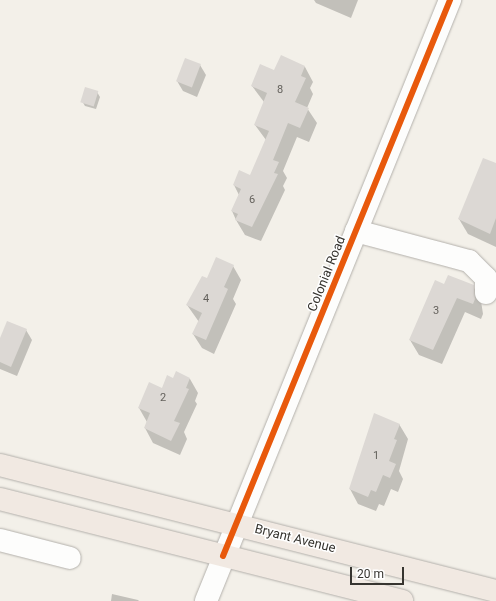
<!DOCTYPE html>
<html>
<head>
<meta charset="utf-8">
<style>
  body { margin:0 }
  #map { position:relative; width:496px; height:601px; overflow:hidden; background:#f3f0e9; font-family:Roboto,sans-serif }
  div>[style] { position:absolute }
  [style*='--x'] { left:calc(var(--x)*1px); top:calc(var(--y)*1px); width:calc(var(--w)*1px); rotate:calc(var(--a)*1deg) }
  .shadow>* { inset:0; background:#0003 }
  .building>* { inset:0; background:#dcd8d4; transform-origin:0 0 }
  .roads { filter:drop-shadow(0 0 1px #b3b0ab) drop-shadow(0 0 1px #b3b0ab) }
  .minor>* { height:22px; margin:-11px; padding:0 11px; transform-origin:11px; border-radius:11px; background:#fdfdfc }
  .major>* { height:22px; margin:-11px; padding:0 11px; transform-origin:11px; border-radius:11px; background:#f1e9e2 }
  .cycleway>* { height:6px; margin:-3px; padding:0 3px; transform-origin:3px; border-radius:3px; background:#e8590c }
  span { translate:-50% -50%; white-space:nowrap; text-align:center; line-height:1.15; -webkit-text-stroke:3px #fff; paint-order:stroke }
  .number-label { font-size:11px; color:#64615c }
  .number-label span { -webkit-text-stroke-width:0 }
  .street-label { font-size:13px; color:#373530 }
  .scale { position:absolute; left:350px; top:567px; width:54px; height:18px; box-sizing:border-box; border:2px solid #373530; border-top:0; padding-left:5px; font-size:12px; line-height:14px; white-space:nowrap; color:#373530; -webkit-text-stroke:3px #fff; paint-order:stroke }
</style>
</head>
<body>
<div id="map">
  <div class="shadow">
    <i style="clip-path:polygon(314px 0,358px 0,351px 18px,316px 3px)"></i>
    <i style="clip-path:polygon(281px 57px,305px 67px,313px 82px,310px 88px,313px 94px,307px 108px,317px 123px,309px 142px,297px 137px,283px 171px,287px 178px,283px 186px,285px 190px,261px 241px,245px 235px,236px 220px,232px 211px,239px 195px,234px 185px,251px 177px,266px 140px,255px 125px,264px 102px,252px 86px,275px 72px)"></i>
    <i style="clip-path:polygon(200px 65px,206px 75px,197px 97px,183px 91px,177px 81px)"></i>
    <i style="clip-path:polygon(97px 92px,100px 97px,96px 109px,85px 106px,82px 101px)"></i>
    <i style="clip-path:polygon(496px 164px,496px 247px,468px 234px,459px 219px)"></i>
    <i style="clip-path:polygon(233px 266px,241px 280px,233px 299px,236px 304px,214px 354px,202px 348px,193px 334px,199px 322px,187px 305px,207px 279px)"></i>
    <i style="clip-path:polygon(445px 285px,473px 286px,481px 301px,483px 314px,481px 319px,465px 312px,442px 364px,419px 355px,410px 340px)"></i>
    <i style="clip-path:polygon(26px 330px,32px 340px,17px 376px,0 369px,0 340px)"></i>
    <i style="clip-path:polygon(173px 379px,190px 379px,198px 393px,195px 401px,197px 404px,184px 432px,187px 439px,180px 455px,153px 443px,145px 428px,147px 422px,139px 408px)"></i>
    <i style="clip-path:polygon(399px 424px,408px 439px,399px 471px,403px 479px,398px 492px,391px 489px,384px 506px,379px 504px,376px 511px,358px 504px,350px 489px)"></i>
    <i style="clip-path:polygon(112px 594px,138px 600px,139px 601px,111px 601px)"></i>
  </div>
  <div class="building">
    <i style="clip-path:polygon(281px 55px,305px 66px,301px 76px,306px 78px,295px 102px,309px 108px,300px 128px,288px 123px,273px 160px,279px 162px,274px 173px,278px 174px,252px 227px,235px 220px,238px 214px,231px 211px,241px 189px,233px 185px,239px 170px,250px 175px,269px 131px,254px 125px,267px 93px,251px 86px,260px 64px,274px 70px)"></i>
    <i style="left:185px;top:58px;width:17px;height:25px;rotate:21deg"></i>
    <i style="left:85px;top:87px;width:14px;height:16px;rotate:17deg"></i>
    <i style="clip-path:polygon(483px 158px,496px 163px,496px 218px,490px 234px,458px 219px)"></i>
    <i style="clip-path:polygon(216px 257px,234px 265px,224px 287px,228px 289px,206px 340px,192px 334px,202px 313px,186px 305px,202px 276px,207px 278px)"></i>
    <i style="clip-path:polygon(448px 275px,474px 285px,475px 299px,473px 304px,457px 298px,433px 350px,409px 340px,435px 280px,444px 284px)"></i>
    <i style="clip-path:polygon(7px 321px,27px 329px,11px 367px,0 362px,0 338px)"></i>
    <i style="clip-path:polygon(176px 371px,190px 378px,186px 388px,189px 389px,174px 421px,180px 423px,171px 441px,144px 428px,150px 413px,138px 408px,149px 382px,162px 388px,167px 375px,173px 378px)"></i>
    <i style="clip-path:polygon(374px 413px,400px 424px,394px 439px,397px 440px,389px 461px,396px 464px,390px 478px,383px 475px,376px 492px,371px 490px,368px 497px,349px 489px)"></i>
  </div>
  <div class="roads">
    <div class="minor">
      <i style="--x:356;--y:231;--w:117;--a:14.9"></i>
      <i style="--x:469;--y:261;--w:24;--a:45"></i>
      <i style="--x:486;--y:278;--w:15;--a:90"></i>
      <i style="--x:0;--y:540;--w:72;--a:14.4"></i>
      <i style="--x:206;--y:601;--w:649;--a:-67.9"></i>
    </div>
    <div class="major">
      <i style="--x:0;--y:465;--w:512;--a:14.25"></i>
      <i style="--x:0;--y:499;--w:415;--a:14.2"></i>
    </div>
  </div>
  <div class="cycleway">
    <i style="--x:223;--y:556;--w:601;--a:-67.79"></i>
  </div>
  <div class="number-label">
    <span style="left:280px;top:90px">8</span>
    <span style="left:252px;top:200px">6</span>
    <span style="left:206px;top:299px">4</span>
    <span style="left:436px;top:311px">3</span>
    <span style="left:163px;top:398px">2</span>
    <span style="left:376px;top:456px">1</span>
  </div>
  <div class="street-label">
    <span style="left:327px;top:274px;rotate:-68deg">Colonial Road</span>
    <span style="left:295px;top:539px;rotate:14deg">Bryant Avenue</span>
  </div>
  <div class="scale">20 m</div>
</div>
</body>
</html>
